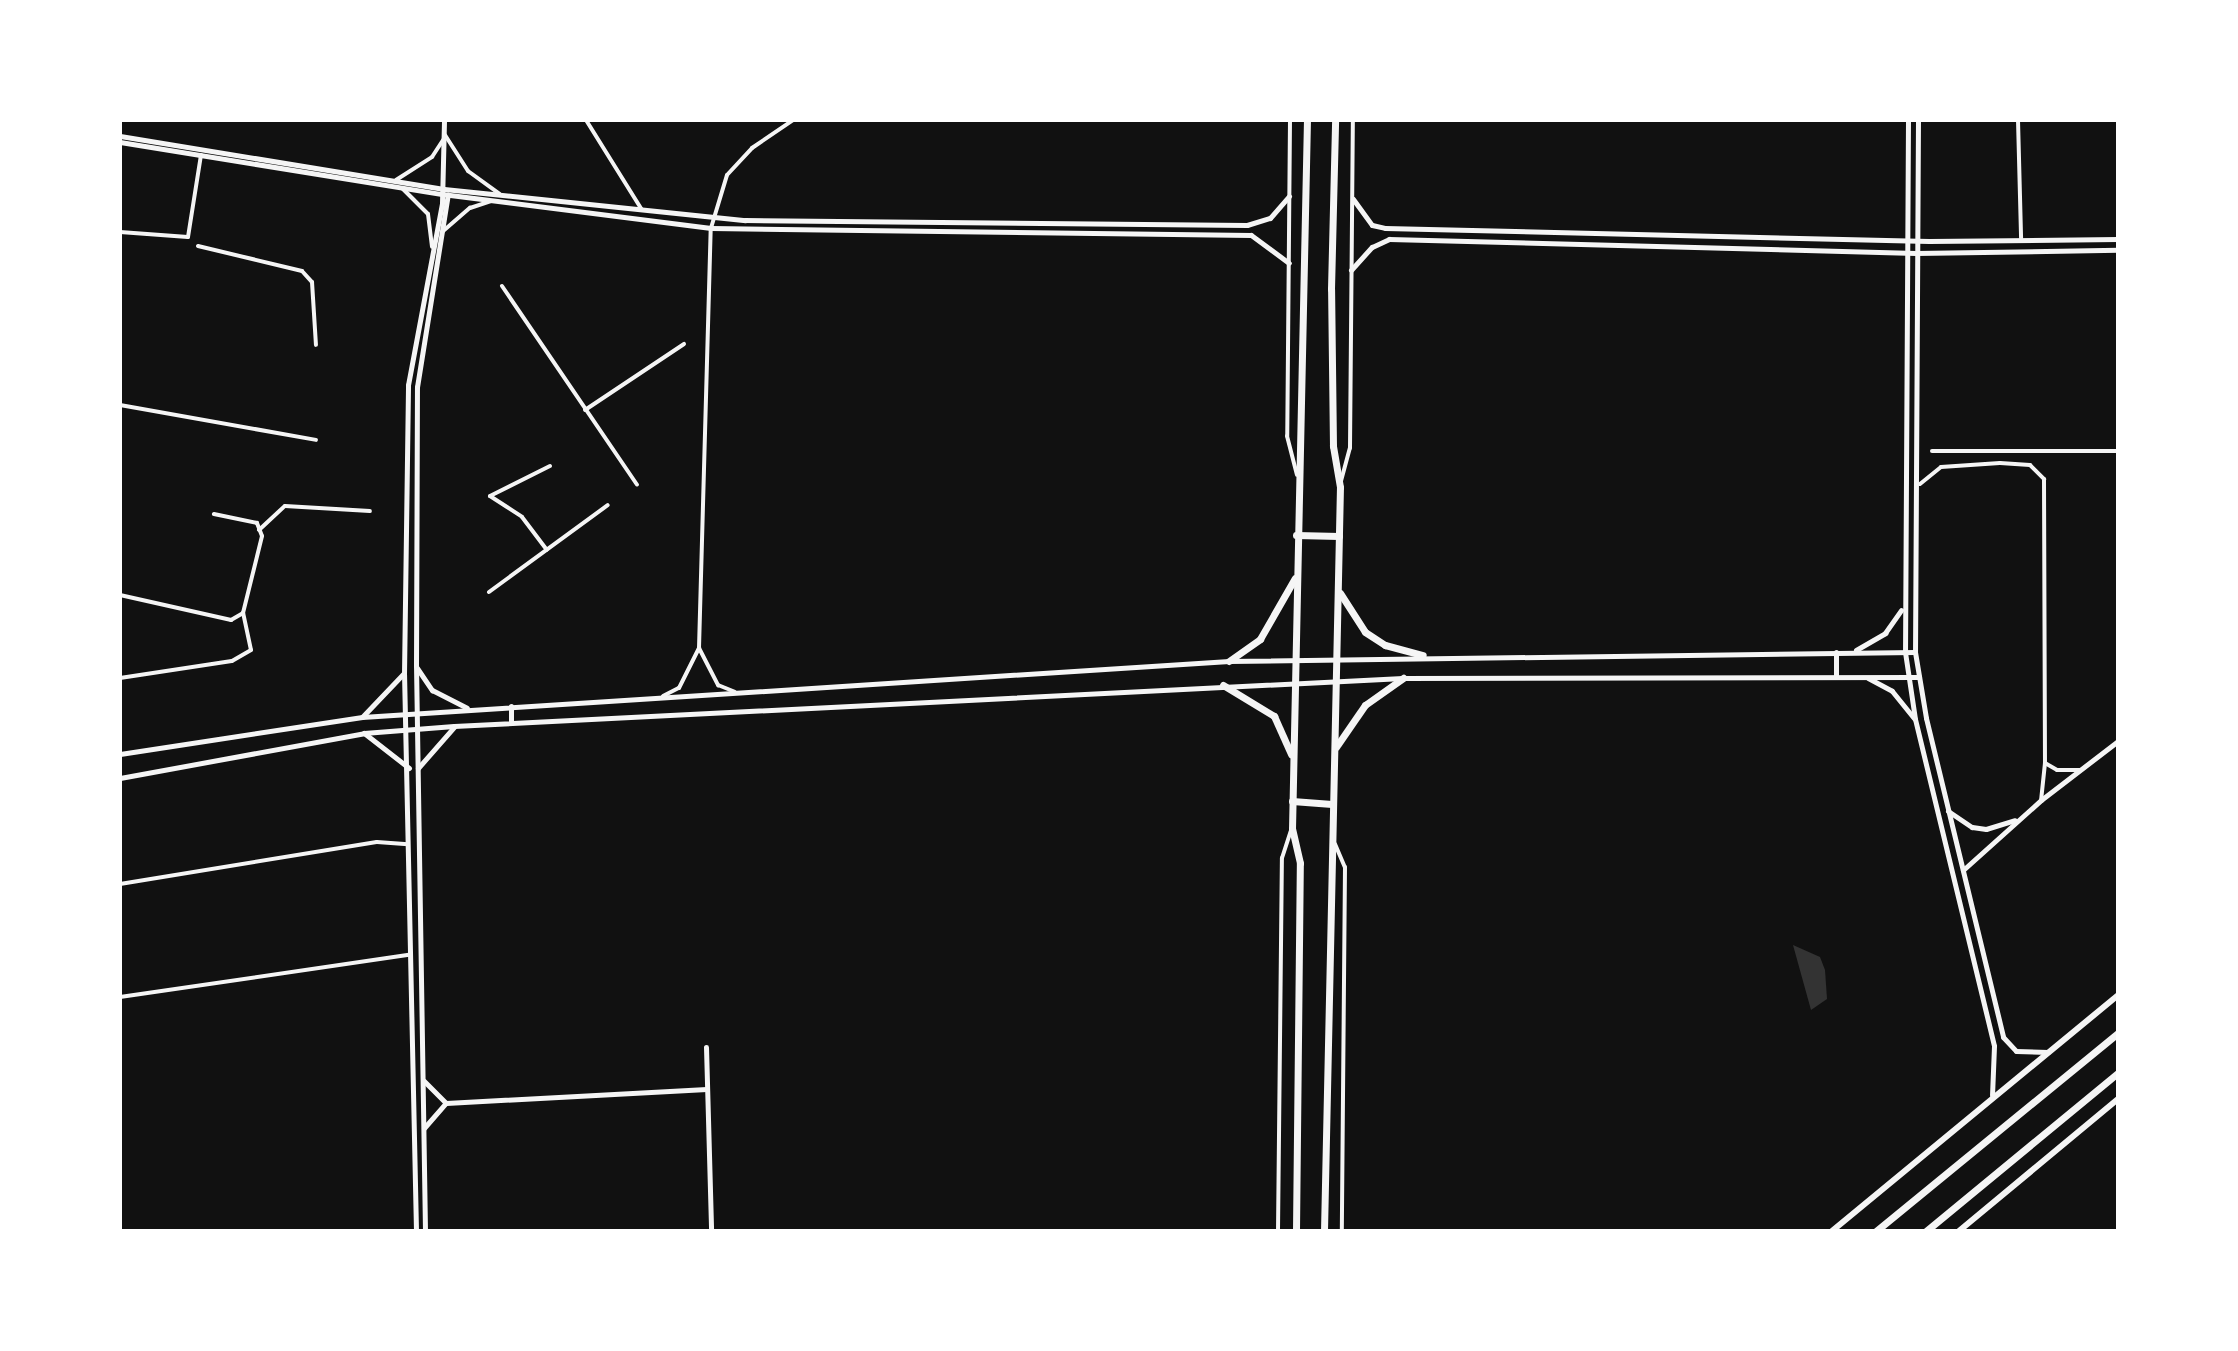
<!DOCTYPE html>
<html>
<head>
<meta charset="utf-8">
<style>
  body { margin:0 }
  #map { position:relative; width:2238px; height:1351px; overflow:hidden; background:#111; font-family:"Roboto Condensed",sans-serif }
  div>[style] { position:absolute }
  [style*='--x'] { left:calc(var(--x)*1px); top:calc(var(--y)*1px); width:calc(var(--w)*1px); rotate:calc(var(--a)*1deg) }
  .water>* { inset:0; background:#333 }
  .minor>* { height:4px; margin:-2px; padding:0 2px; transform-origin:2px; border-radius:2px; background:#f5f5f5 }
  .tertiary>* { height:5px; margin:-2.5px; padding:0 2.5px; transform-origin:2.5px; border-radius:2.5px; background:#f5f5f5 }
  .secondary>* { height:6px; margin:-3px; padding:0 3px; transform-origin:3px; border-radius:3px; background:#f5f5f5 }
  .primary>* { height:7px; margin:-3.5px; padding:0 3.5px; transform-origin:3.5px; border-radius:3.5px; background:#f5f5f5 }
  .trunk>* { height:7px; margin:-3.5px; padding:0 3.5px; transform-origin:3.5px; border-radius:3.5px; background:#f5f5f5 }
  span { translate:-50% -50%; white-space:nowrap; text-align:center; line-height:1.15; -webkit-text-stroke:8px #fff; paint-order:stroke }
  .frame { position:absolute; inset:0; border:122px solid #fff; pointer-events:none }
</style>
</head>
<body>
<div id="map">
  <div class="water">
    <i style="clip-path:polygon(1793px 945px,1820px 957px,1825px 970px,1827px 999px,1811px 1010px)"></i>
  </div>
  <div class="minor">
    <i style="--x:586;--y:120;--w:106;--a:58.1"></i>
    <i style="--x:1290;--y:120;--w:316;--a:90.5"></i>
    <i style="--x:1287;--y:436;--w:40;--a:75.6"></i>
    <i style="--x:2018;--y:120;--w:118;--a:88.5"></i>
    <i style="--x:445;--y:135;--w:43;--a:57.4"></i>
    <i style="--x:468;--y:171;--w:39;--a:36"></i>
    <i style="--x:396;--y:180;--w:43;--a:-32.6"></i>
    <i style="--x:432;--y:157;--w:20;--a:-57"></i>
    <i style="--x:403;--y:189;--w:35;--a:45"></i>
    <i style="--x:428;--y:214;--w:33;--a:83"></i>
    <i style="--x:120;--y:232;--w:68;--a:4.2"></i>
    <i style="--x:188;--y:237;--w:83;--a:-81"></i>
    <i style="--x:442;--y:232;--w:37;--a:-41"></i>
    <i style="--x:470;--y:208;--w:22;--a:-18"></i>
    <i style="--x:198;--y:246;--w:107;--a:13.5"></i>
    <i style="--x:302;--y:271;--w:15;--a:48"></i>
    <i style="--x:312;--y:282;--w:63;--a:86.4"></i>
    <i style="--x:502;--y:286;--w:240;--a:55.8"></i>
    <i style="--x:120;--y:405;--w:199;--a:10.1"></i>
    <i style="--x:585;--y:410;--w:119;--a:-33.7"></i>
    <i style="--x:1932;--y:451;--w:186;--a:0"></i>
    <i style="--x:1341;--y:481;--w:34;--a:-75"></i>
    <i style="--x:1350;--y:448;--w:328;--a:-89.5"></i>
    <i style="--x:1920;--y:484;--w:27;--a:-39"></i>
    <i style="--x:1941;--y:467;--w:59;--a:-3.9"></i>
    <i style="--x:2000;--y:463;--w:30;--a:4"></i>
    <i style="--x:2030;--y:465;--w:20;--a:45"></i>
    <i style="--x:2044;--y:479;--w:284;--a:89.8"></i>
    <i style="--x:2045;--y:763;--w:37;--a:96"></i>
    <i style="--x:490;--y:496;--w:38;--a:33"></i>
    <i style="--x:522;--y:517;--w:41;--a:52.9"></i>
    <i style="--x:490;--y:496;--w:67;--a:-26.6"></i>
    <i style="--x:259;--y:530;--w:35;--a:-43"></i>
    <i style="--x:285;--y:506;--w:85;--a:3.4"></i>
    <i style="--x:489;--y:592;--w:147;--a:-36.2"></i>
    <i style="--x:120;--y:595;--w:114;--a:12.7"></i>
    <i style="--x:231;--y:620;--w:14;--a:-30"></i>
    <i style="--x:243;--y:613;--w:79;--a:-76.1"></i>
    <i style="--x:262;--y:536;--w:14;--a:-111"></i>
    <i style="--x:257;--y:523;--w:44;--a:-168.2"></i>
    <i style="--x:699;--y:648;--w:42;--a:62.8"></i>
    <i style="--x:718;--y:685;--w:18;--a:22"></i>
    <i style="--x:120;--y:678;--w:113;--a:-8.6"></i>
    <i style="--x:232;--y:661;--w:22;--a:-30"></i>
    <i style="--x:251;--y:650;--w:38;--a:-102"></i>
    <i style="--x:663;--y:696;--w:18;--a:-27"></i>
    <i style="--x:679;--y:688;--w:45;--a:-63.4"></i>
    <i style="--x:699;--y:648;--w:420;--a:-88.4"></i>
    <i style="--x:711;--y:228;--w:55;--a:-73.2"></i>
    <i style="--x:727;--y:175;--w:37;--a:-47"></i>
    <i style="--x:752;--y:148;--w:50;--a:-34.3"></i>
    <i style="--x:2045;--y:763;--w:14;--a:30"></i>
    <i style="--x:2057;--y:770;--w:23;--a:0"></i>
    <i style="--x:1335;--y:844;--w:25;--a:67"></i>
    <i style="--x:1345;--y:867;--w:364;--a:90.5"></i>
    <i style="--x:120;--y:884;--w:260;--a:-9.3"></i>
    <i style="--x:377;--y:842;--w:31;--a:4"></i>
    <i style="--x:120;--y:997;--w:292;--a:-8.3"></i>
    <i style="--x:1278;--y:1231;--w:373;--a:-89.4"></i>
    <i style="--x:1282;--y:858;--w:28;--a:-72"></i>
  </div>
  <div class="tertiary">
    <i style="--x:1908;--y:120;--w:532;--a:90.32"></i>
    <i style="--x:1905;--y:652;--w:68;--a:81.5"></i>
    <i style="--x:1915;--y:719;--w:336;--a:76.4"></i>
    <i style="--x:1994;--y:1046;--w:49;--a:92.3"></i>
    <i style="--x:1918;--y:120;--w:532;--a:90.32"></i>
    <i style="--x:1915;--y:652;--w:67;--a:80.5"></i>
    <i style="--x:1926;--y:718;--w:328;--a:76.4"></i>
    <i style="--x:2003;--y:1037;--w:19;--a:47"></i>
    <i style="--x:2016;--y:1051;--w:32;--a:2"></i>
    <i style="--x:120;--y:136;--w:328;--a:9.3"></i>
    <i style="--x:444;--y:189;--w:303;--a:5.9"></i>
    <i style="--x:745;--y:220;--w:502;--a:0.57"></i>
    <i style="--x:1247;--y:225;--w:24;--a:-17"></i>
    <i style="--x:1270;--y:218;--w:29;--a:-49"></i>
    <i style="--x:120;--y:142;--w:326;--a:9.2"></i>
    <i style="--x:442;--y:194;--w:271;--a:7.2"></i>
    <i style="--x:711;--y:228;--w:540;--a:0.74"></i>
    <i style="--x:1251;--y:235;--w:47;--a:36.4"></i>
    <i style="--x:1353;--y:199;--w:32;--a:54"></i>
    <i style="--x:1372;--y:225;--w:13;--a:13"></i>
    <i style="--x:1385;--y:228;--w:544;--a:1.37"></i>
    <i style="--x:1929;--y:241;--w:189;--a:-0.6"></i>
    <i style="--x:1351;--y:270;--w:31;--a:-48"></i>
    <i style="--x:1372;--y:247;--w:19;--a:-25"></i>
    <i style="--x:1389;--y:239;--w:527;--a:1.52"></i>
    <i style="--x:1916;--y:253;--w:202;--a:-0.9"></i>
    <i style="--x:1856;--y:650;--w:34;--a:-30"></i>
    <i style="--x:1885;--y:633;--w:28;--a:-55"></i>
    <i style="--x:417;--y:668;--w:27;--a:56"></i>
    <i style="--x:432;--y:690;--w:39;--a:27"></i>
    <i style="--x:1836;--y:676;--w:24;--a:-90"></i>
    <i style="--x:1868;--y:678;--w:27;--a:28"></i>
    <i style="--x:1892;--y:691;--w:35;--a:51"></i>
    <i style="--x:511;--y:706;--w:17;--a:90"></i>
    <i style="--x:363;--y:716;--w:58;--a:-46.4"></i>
    <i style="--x:364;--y:733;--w:57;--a:37.9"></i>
    <i style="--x:120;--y:754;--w:245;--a:-8.7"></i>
    <i style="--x:362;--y:717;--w:869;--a:-3.7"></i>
    <i style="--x:1229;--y:661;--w:686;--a:-0.75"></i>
    <i style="--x:418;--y:768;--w:55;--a:-48.7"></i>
    <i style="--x:120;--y:778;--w:248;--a:-10.4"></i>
    <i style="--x:364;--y:733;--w:90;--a:-4.4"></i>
    <i style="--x:454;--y:726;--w:950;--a:-2.9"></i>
    <i style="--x:1403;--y:678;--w:516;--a:-0.11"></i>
    <i style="--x:1948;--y:811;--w:29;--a:34"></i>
    <i style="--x:1972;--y:827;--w:14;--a:8"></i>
    <i style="--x:1986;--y:829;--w:30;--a:-17"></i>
    <i style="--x:1963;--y:870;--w:105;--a:-41.9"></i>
    <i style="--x:2041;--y:800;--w:97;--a:-37.5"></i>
    <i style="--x:706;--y:1047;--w:184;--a:88.4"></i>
    <i style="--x:424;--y:1081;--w:31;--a:45"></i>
    <i style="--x:424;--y:1128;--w:33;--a:-49"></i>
    <i style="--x:446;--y:1103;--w:261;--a:-3.1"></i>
    <i style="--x:416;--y:1231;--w:557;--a:-91.23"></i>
    <i style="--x:404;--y:674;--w:289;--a:-89.2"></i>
    <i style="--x:408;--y:385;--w:185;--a:-79.4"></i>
    <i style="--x:442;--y:203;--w:83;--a:-88.6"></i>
    <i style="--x:425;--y:1231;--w:565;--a:-90.91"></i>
    <i style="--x:416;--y:666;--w:279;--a:-89.8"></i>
    <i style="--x:417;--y:387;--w:195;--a:-80.9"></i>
  </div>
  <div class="secondary">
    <i style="--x:1832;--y:1231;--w:371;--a:-39.5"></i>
    <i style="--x:1959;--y:1231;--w:207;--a:-39.7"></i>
  </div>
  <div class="primary">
    <i style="--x:1296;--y:535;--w:43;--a:1.3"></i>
    <i style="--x:1340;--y:593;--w:46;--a:57.3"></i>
    <i style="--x:1365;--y:632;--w:24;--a:33"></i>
    <i style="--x:1385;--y:645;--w:39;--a:15"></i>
    <i style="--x:1229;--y:661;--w:38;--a:-35"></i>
    <i style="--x:1260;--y:639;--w:70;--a:-60.2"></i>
    <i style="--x:1223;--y:685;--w:60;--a:31.3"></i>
    <i style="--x:1274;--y:716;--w:42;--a:65.9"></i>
    <i style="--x:1336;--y:747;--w:51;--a:-55.4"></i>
    <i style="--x:1365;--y:705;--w:47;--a:-35.4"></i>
    <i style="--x:1292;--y:801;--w:40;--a:4.3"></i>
    <i style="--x:1296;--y:1231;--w:368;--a:-89.4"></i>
    <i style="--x:1300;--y:863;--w:35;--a:-103"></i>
    <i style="--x:1292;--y:829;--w:709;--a:-88.79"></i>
    <i style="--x:1324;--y:1231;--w:744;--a:-88.77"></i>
    <i style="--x:1340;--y:487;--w:42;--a:-99.7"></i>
    <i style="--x:1333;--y:446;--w:157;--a:-90.7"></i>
    <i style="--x:1331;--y:289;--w:169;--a:-88.6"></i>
  </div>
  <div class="trunk">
    <i style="--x:1876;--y:1231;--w:313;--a:-39.3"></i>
    <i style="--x:1926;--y:1231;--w:249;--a:-39.5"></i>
  </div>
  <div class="frame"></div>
</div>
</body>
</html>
